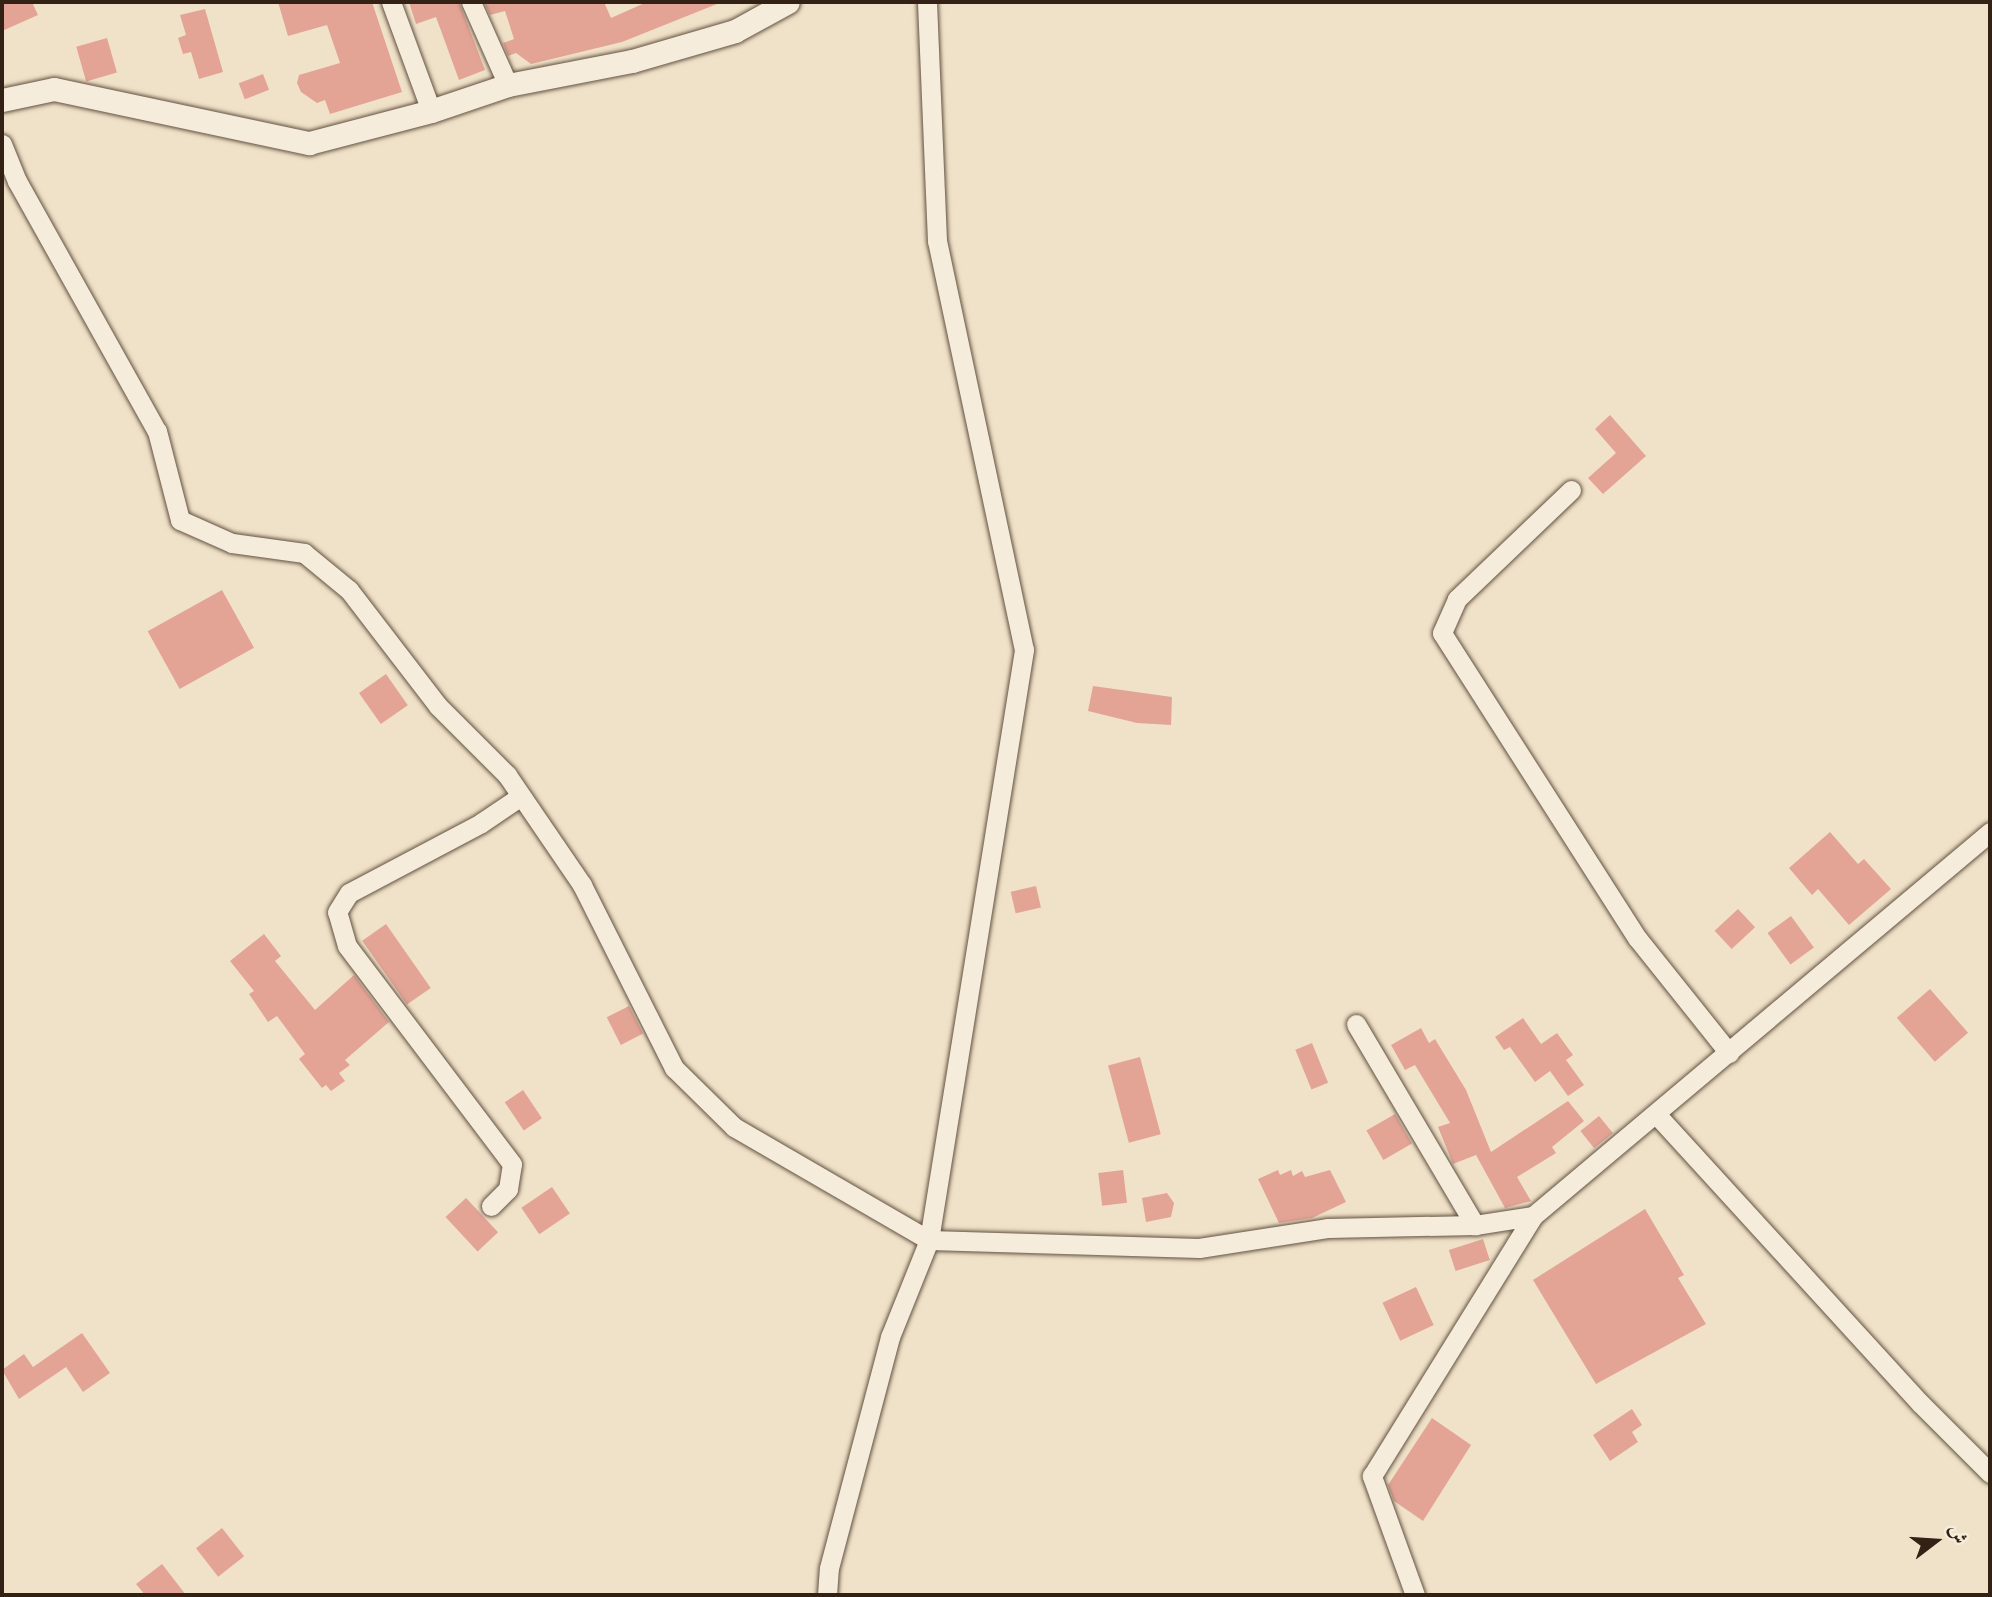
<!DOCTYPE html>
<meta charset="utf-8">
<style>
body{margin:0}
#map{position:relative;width:1992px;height:1597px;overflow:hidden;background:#f0e2c8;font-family:"Sorts Mill Goudy",Amiri,serif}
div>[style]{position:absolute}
.building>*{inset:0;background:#e3a496;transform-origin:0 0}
.roads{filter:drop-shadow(0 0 2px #625141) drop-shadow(0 0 2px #625141)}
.minor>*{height:19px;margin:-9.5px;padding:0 9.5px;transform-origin:9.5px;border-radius:9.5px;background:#f5ecdb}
.tertiary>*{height:23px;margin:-11.5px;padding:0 11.5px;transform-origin:11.5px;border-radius:11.5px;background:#f5ecdb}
span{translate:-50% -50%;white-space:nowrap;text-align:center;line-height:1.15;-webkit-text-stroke:5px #f5ecdb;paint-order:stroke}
.frame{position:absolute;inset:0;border:4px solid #322114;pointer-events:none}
.north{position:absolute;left:1901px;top:1506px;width:70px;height:70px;-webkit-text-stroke:5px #f5ecdb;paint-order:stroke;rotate:73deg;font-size:19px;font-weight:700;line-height:28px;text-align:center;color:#322114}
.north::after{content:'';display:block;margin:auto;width:24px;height:32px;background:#322114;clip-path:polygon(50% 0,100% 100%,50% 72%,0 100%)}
</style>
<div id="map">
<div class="building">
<i style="clip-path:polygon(2px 2px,32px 2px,38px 15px,2px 31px)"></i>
<i style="clip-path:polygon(278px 2px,372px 2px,402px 92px,330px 114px,325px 100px,317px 103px,301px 92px,297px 83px,299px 75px,340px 63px,327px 25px,288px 36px)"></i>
<i style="clip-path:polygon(409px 2px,459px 2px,485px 70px,459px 80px,436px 17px,416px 24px)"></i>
<i style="clip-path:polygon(484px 2px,604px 2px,611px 18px,647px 2px,722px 2px,622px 42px,531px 64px,516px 53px,508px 56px,503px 43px,514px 39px,505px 11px,490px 15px)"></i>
<i style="clip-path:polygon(205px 9px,223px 72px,199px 79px,191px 52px,183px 54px,178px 38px,186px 35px,180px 15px)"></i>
<i style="left:107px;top:38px;width:36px;height:32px;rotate:74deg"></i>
<i style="left:263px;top:74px;width:17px;height:26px;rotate:69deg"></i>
<i style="clip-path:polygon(1610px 415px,1646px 456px,1603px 494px,1588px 478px,1616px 453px,1595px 429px)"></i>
<i style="left:222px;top:590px;width:66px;height:85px;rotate:61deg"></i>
<i style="left:386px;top:674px;width:38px;height:33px;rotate:55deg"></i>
<i style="clip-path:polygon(1093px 686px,1172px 697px,1171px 725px,1137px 723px,1088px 711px)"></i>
<i style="clip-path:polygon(1830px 832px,1858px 864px,1864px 859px,1891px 889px,1849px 925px,1818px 889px,1812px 895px,1789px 868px)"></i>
<i style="left:1036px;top:886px;width:22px;height:26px;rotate:77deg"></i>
<i style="left:1738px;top:909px;width:25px;height:32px;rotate:47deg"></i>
<i style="left:1791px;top:916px;width:39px;height:29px;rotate:54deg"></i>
<i style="left:386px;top:924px;width:78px;height:29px;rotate:55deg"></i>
<i style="clip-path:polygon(264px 934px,281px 956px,275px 961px,315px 1010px,354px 975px,389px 1022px,345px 1060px,350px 1065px,339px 1073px,345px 1081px,331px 1091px,326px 1085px,322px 1088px,299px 1059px,305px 1054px,277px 1016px,268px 1022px,249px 994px,254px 991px,230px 961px)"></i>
<i style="left:1930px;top:989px;width:58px;height:44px;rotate:49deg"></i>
<i style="left:629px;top:1006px;width:31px;height:25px;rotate:63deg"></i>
<i style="clip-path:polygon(1523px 1018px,1541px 1044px,1557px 1033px,1573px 1055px,1566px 1060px,1584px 1085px,1568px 1096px,1550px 1071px,1535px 1082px,1510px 1047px,1504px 1050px,1495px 1037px)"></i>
<i style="clip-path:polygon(1421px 1028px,1429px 1043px,1435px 1039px,1466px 1090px,1491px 1152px,1568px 1101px,1584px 1121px,1552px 1147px,1556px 1153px,1517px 1177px,1531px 1201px,1505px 1208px,1476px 1155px,1453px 1164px,1438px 1127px,1450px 1123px,1415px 1065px,1405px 1070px,1391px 1045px)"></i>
<i style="left:1312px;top:1043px;width:43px;height:18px;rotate:68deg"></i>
<i style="left:1140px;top:1057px;width:80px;height:33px;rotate:75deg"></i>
<i style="left:523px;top:1090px;width:34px;height:22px;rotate:56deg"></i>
<i style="left:1395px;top:1114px;width:34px;height:33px;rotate:60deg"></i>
<i style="left:1599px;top:1116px;width:22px;height:24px;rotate:51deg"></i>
<i style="left:1123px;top:1170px;width:33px;height:25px;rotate:83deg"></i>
<i style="clip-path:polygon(1278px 1170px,1280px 1175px,1291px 1170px,1293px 1176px,1302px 1171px,1305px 1177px,1330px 1170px,1346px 1202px,1312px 1218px,1279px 1223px,1258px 1179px)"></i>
<i style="left:552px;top:1187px;width:32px;height:37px;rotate:56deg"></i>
<i style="clip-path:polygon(1167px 1193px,1174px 1203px,1171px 1217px,1146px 1222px,1142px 1198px)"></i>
<i style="left:466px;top:1198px;width:47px;height:28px;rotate:47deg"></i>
<i style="clip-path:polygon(1645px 1209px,1684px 1275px,1678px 1278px,1706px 1324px,1596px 1384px,1533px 1280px)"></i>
<i style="left:1483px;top:1239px;width:22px;height:36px;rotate:72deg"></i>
<i style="left:1416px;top:1287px;width:42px;height:37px;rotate:65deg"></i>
<i style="clip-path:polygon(82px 1333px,110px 1373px,83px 1392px,66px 1367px,19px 1399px,2px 1370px,24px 1354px,33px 1367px)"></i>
<i style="clip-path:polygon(1632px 1409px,1642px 1425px,1632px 1432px,1638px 1442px,1610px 1461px,1593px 1435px)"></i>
<i style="clip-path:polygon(1432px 1418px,1471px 1445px,1423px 1521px,1394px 1501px,1388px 1485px)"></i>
<i style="left:222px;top:1528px;width:36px;height:33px;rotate:52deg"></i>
<i style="clip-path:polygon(162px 1564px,186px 1595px,145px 1595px,136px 1584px)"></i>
</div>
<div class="roads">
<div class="minor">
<i style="left:391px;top:2px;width:116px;rotate:69.8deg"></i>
<i style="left:471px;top:2px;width:91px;rotate:66deg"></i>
<i style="left:2px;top:144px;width:40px;rotate:68deg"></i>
<i style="left:17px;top:181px;width:287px;rotate:60.8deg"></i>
<i style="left:157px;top:431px;width:92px;rotate:75.5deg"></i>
<i style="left:180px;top:520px;width:57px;rotate:23.9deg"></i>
<i style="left:232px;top:543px;width:73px;rotate:7.9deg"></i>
<i style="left:304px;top:553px;width:58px;rotate:39.4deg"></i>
<i style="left:349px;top:590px;width:146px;rotate:52.5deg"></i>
<i style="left:438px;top:706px;width:98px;rotate:45deg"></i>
<i style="left:507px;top:775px;width:133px;rotate:55.7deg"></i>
<i style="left:582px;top:885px;width:205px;rotate:63.3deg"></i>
<i style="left:674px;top:1068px;width:84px;rotate:44.5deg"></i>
<i style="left:734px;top:1127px;width:225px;rotate:30.1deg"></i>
<i style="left:929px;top:1240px;width:270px;rotate:1.7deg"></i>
<i style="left:1199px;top:1248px;width:131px;rotate:-8.8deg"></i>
<i style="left:1328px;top:1228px;width:147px;rotate:-1.2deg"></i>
<i style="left:1475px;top:1225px;width:59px;rotate:-8.8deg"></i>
<i style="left:1533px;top:1216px;width:597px;rotate:-40.04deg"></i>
<i style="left:1571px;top:490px;width:158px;rotate:136.3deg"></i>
<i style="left:1457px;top:599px;width:37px;rotate:114deg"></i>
<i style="left:1442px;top:633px;width:363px;rotate:57.4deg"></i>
<i style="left:1638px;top:939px;width:146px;rotate:51.4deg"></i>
<i style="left:1356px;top:1024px;width:234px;rotate:59.4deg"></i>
<i style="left:1656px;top:1114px;width:393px;rotate:47.6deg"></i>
<i style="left:1921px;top:1404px;width:98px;rotate:45deg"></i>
<i style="left:491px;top:1206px;width:24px;rotate:-45deg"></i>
<i style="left:508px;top:1189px;width:25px;rotate:-81deg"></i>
<i style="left:512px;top:1164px;width:273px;rotate:-127.1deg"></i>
<i style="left:347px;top:946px;width:35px;rotate:-106deg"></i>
<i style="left:337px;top:912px;width:22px;rotate:-58deg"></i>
<i style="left:349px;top:893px;width:149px;rotate:-27.9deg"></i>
<i style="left:481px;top:823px;width:48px;rotate:-34deg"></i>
<i style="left:827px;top:1595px;width:27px;rotate:-86deg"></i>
<i style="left:829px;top:1568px;width:239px;rotate:-75.2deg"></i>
<i style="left:890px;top:1337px;width:105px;rotate:-68.1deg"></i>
<i style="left:929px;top:1240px;width:598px;rotate:-80.85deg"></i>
<i style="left:1024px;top:650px;width:418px;rotate:-102deg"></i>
<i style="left:937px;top:241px;width:239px;rotate:-92.4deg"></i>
<i style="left:1415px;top:1595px;width:127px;rotate:-109.9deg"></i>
<i style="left:1372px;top:1476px;width:306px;rotate:-58.2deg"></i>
</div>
<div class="tertiary">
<i style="left:2px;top:100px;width:53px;rotate:-11.9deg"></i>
<i style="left:54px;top:89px;width:261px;rotate:12deg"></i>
<i style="left:309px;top:143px;width:126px;rotate:-14.7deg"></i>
<i style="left:431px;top:111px;width:81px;rotate:-18.7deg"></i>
<i style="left:508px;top:85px;width:126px;rotate:-11deg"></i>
<i style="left:632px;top:61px;width:107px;rotate:-16.2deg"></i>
<i style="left:735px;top:31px;width:60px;rotate:-28.7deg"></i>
</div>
</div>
<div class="frame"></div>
<div class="north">ش</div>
</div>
